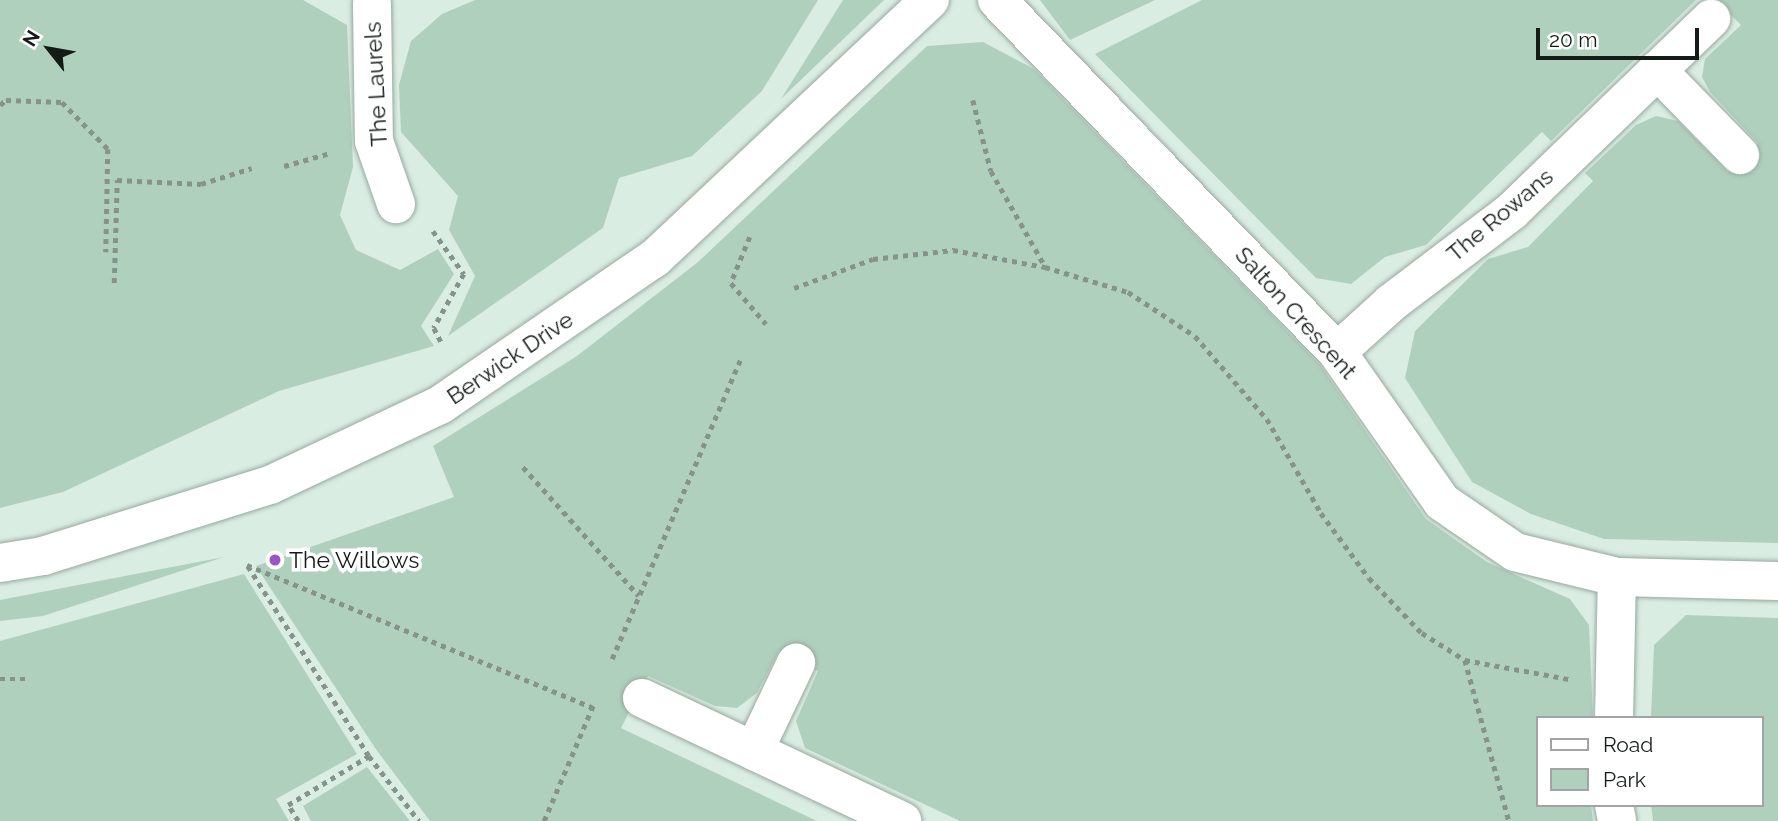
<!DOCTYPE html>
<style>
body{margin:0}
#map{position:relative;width:1778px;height:821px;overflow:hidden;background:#daede2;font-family:Raleway,sans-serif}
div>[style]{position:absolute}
.green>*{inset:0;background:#b0d0be}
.path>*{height:4.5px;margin-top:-2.25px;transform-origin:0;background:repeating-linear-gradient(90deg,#85938b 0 5px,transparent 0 10px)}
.roads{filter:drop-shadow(0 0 2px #97a99e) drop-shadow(0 0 2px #97a99e)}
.minor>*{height:38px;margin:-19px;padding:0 19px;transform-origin:19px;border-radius:19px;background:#fff}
.dots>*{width:19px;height:19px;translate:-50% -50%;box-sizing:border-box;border:4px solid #fff;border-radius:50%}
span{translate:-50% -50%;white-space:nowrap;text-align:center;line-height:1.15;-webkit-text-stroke:7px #fff;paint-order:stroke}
.street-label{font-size:23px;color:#151c18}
.poi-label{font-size:23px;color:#151c18}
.left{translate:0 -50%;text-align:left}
.legend{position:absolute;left:1536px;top:716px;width:228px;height:91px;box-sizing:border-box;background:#fff;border:2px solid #a1a4a3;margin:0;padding:9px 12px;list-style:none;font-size:21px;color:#151c18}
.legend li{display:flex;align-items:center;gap:14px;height:35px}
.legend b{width:35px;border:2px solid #a1a4a3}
.north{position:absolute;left:14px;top:14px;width:70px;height:70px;-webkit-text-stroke:5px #fff;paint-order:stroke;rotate:301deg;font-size:19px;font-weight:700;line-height:28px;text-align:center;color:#151c18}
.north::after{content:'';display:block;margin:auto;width:24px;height:32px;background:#151c18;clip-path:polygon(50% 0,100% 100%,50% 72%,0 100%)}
.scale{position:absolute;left:1536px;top:28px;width:163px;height:32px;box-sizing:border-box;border:4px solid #151c18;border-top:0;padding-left:9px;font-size:21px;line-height:24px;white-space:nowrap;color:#151c18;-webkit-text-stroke:5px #fff;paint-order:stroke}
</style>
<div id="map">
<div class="green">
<i style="clip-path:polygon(0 0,303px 0,347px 25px,353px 167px,340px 215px,356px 250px,400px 270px,438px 249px,454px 274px,421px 326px,434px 346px,279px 391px,63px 492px,0 508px)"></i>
<i style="clip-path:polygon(475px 0,818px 0,762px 91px,692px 156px,619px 178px,603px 228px,448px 336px,475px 276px,449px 230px,458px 196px,401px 132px,399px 85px,411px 41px,442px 14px)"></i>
<i style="clip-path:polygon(843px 0,884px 0,781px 99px)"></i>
<i style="clip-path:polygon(1040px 0,1155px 0,1070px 40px)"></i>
<i style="clip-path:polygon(1202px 0,1696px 0,1551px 141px,1542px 132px,1426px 245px,1385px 257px,1351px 284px,1316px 278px,1095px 54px)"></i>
<i style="clip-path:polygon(1716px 0,1778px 0,1778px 543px,1604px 539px,1531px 514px,1472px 482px,1405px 378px,1415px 331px,1488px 259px,1528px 247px,1593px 181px,1585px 173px,1636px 125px,1656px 116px,1678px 121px,1728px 172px,1758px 143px,1710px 92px,1702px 77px,1705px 59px,1741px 25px)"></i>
<i style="clip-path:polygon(983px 42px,1034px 69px,1320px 365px,1426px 519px,1487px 562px,1570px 599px,1589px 625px,1593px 718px,1538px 718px,1538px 805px,1591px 805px,1593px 821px,960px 821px,805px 748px,796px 721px,818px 671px,779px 651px,757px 693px,737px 708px,715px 706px,648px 676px,621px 728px,817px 821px,430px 821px,375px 748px,256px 566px,454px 497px,433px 446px,577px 356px,698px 262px,927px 46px)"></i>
<i style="clip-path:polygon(224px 557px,43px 616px,0 621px,0 600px)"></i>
<i style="clip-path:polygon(244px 574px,357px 754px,276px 799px,289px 821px,0 821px,0 641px)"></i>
<i style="clip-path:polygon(1686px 615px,1778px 618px,1778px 821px,1653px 821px,1651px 805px,1762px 805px,1762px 718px,1651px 718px,1654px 645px)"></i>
<i style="clip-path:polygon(367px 767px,410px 821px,311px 821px,303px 806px)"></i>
</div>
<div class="path">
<i style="left:973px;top:100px;width:73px;rotate:75.8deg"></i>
<i style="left:991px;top:171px;width:109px;rotate:60.4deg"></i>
<i style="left:0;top:105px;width:8px;rotate:-40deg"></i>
<i style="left:6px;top:100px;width:56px;rotate:2deg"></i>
<i style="left:62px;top:102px;width:66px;rotate:45.6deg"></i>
<i style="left:108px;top:149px;width:103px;rotate:91.1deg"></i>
<i style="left:284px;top:166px;width:45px;rotate:-15.6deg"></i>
<i style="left:433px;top:231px;width:53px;rotate:54.2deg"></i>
<i style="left:464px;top:274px;width:62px;rotate:119.1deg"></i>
<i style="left:434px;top:328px;width:18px;rotate:63deg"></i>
<i style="left:750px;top:237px;width:50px;rotate:112.4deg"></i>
<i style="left:731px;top:283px;width:54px;rotate:49.5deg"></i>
<i style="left:114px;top:283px;width:103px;rotate:-88.3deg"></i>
<i style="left:117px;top:180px;width:84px;rotate:2.7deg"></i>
<i style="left:201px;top:184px;width:53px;rotate:-17.4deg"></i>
<i style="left:794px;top:288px;width:84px;rotate:-20.2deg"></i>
<i style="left:873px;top:259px;width:81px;rotate:-6.4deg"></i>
<i style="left:953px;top:250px;width:94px;rotate:10.5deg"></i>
<i style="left:1045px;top:267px;width:87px;rotate:16.8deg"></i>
<i style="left:1128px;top:292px;width:80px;rotate:33.3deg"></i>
<i style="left:1195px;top:336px;width:110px;rotate:49.1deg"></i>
<i style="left:1267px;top:419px;width:108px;rotate:60.1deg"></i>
<i style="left:1321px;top:513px;width:81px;rotate:53.6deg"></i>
<i style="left:1369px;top:578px;width:76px;rotate:46.1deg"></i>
<i style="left:1422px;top:633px;width:51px;rotate:32.1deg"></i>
<i style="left:1465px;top:660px;width:106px;rotate:10.4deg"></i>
<i style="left:523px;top:467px;width:173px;rotate:48deg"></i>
<i style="left:247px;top:565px;width:373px;rotate:22.4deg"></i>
<i style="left:248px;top:566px;width:225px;rotate:57.5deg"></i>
<i style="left:369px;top:756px;width:82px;rotate:52.4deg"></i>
<i style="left:612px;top:659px;width:325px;rotate:-66.8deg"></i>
<i style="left:1465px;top:660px;width:167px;rotate:74.7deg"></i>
<i style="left:0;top:679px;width:27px"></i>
<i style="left:298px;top:821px;width:19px;rotate:-122deg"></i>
<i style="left:288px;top:805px;width:95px;rotate:-31.2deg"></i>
<i style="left:544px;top:821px;width:128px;rotate:-67deg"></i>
</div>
<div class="roads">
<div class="minor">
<i style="left:997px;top:0;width:489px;rotate:46deg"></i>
<i style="left:1337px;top:352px;width:183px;rotate:55deg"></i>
<i style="left:1442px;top:502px;width:88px;rotate:34.4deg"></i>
<i style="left:1515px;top:552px;width:105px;rotate:13.8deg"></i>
<i style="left:1617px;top:577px;width:161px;rotate:1.4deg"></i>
<i style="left:372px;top:4px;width:137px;rotate:89.2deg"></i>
<i style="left:374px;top:141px;width:67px;rotate:70.8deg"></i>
<i style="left:1657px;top:70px;width:119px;rotate:45.7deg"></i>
<i style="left:1337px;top:352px;width:73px;rotate:-42.2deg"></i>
<i style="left:1391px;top:303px;width:152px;rotate:-37.2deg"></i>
<i style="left:1512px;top:211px;width:277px;rotate:-44deg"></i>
<i style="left:0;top:563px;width:44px;rotate:-9.2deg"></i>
<i style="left:43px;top:556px;width:238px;rotate:-17.4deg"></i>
<i style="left:270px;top:485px;width:188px;rotate:-25.2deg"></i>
<i style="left:440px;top:405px;width:260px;rotate:-34.4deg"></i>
<i style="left:655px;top:258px;width:377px;rotate:-43.2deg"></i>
<i style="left:642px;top:698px;width:288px;rotate:25.3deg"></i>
<i style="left:1614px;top:718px;width:141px;rotate:-88.8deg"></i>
<i style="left:754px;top:751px;width:98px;rotate:-64.5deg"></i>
<i style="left:1614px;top:805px;width:16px;rotate:79deg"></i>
</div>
</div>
<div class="dots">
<i style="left:275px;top:560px;background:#9b54c8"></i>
</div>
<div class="street-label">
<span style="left:376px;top:84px;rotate:-93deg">The Laurels</span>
<span style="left:1500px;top:215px;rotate:-40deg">The Rowans</span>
<span style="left:1296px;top:313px;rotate:48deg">Salton Crescent</span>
<span style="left:510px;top:358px;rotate:-34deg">Berwick Drive</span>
</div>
<div class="poi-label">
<span class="left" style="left:289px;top:560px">The Willows</span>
</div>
<ul class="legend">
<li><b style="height:9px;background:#fff"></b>Road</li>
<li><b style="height:19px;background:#b0d0be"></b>Park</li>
</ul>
<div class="north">N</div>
<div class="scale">20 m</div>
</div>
